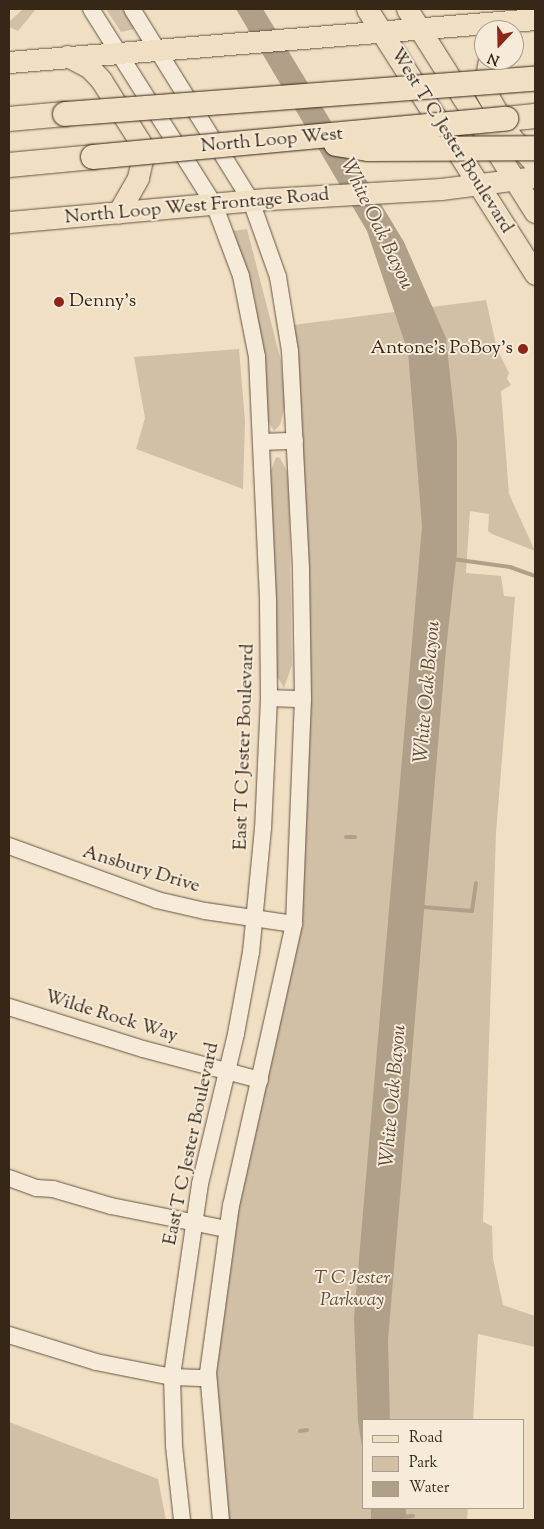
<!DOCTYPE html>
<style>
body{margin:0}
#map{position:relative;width:544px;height:1529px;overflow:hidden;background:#f1dfc3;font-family:"Sorts Mill Goudy",serif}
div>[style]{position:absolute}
.green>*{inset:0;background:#d1c0a6}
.water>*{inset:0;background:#b1a089;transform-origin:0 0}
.stream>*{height:4px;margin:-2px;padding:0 2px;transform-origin:2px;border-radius:2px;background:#b1a089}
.roads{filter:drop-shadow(0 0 1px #655542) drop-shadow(0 0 1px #655542)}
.minor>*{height:16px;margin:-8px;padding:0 8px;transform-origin:8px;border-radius:8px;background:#f6ead8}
.major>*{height:21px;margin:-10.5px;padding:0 10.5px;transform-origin:10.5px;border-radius:10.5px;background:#f1dfc3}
.highway>*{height:24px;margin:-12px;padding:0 12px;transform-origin:12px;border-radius:12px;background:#f1dfc3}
.bridges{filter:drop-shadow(0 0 1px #362717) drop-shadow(0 0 1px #362717)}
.highway-bridge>*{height:24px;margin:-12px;padding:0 12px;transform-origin:12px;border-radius:12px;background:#f1dfc3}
.dots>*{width:14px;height:14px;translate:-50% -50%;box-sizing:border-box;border:2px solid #f6ead8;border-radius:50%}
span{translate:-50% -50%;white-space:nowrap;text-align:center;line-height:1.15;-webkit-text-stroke:4px #f6ead8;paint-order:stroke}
.street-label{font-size:19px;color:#362717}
.poi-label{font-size:19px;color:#362717}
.left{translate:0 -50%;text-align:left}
.right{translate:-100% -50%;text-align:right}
.park-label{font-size:19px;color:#5d4d3b;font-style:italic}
.water-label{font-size:20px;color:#5b4b39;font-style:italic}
.frame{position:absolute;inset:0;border:10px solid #362717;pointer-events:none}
.legend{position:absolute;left:362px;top:1419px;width:162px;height:90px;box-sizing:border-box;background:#f6ead8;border:1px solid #a99c8b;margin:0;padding:6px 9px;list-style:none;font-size:15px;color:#362717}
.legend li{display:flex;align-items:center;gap:10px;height:25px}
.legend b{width:25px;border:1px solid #a99c8b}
.north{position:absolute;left:474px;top:20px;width:50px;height:50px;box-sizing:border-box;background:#f6ead8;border:1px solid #a99c8b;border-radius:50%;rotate:201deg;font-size:14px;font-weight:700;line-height:20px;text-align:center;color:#362717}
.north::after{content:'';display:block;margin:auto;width:18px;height:22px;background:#8f2418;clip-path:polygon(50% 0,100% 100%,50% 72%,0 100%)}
</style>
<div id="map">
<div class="green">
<i style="clip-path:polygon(23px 9px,36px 9px,18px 31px,9px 27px,9px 22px)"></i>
<i style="clip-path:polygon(106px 9px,122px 9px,135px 29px,121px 32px)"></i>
<i style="clip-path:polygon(247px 229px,281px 361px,285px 406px,280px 425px,274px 431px,263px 413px,262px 353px,255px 300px,233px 231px)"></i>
<i style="clip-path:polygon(486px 300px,497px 349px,509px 373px,507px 379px,511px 385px,501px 391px,509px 494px,535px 551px,492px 534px,488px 531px,489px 514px,470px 511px,466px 573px,501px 576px,504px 596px,515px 597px,496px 833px,483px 1222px,492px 1226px,493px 1259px,503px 1305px,535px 1316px,535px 1347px,478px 1334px,473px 1420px,363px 1420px,363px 1508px,468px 1508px,467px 1520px,223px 1520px,214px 1395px,220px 1305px,298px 899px,293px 325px)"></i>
<i style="clip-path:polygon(239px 349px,245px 421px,243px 489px,136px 449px,145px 418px,134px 357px)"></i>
<i style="clip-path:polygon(276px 457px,280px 458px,287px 471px,289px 495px,292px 665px,284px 688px,277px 676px,270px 473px)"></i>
<i style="clip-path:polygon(9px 1422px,158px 1479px,166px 1520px,9px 1520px)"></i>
</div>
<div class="water">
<i style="clip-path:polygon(236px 9px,263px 9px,404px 242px,446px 338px,457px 440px,457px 552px,446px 649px,388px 1340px,390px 1420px,363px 1420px,363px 1453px,358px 1422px,354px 1317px,422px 526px,408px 352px,367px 231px)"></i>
<i style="left:371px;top:1508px;width:35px;height:12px"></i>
</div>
<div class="stream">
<i style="left:452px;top:559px;width:59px;rotate:7.9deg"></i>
<i style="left:510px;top:567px;width:27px;rotate:20deg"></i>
<i style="left:346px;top:837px;width:9px"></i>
<i style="left:423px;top:907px;width:49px;rotate:4.7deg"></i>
<i style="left:472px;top:911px;width:28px;rotate:-82deg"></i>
<i style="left:300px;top:1431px;width:7px;rotate:-8deg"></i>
<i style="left:402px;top:1517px;width:11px;rotate:-5deg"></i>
</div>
<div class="roads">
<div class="minor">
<i style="left:91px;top:9px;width:231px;rotate:57.8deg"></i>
<i style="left:214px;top:204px;width:77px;rotate:69.4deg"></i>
<i style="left:241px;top:276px;width:83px;rotate:78.8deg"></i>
<i style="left:257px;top:357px;width:246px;rotate:87.4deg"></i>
<i style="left:268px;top:603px;width:95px;rotate:89.4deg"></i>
<i style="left:269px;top:698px;width:130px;rotate:92.6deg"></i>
<i style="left:263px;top:828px;width:125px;rotate:95.5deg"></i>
<i style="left:251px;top:952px;width:83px;rotate:100.4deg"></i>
<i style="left:236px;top:1034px;width:154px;rotate:103.5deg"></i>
<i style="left:200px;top:1184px;width:195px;rotate:98.3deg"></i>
<i style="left:172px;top:1377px;width:69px;rotate:88.3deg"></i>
<i style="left:174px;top:1446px;width:74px;rotate:83.8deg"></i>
<i style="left:132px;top:9px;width:226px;rotate:58.2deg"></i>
<i style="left:251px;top:201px;width:81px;rotate:70.4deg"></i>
<i style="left:278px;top:277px;width:75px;rotate:80.8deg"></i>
<i style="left:290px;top:351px;width:220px;rotate:87.1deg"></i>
<i style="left:301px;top:571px;width:128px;rotate:89.1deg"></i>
<i style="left:303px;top:699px;width:225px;rotate:92.3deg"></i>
<i style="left:294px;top:924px;width:288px;rotate:102.6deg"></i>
<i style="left:231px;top:1205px;width:169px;rotate:97.8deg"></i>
<i style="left:208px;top:1372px;width:149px;rotate:85deg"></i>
<i style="left:261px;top:442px;width:34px;rotate:-2deg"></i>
<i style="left:269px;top:698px;width:34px;rotate:2deg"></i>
<i style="left:9px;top:846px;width:158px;rotate:20deg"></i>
<i style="left:157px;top:900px;width:49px;rotate:12.9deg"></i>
<i style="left:205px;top:911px;width:90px;rotate:8.3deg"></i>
<i style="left:9px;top:1007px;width:140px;rotate:17.4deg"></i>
<i style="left:143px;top:1049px;width:121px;rotate:14.8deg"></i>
<i style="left:9px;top:1178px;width:29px;rotate:20deg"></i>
<i style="left:36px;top:1188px;width:17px;rotate:3deg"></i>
<i style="left:53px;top:1189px;width:60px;rotate:16.3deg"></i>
<i style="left:111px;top:1206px;width:117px;rotate:11.3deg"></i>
<i style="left:9px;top:1335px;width:91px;rotate:17.2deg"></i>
<i style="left:96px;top:1362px;width:77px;rotate:11.2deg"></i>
<i style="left:172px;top:1377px;width:36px;rotate:2deg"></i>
</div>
<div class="major">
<i style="left:367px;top:9px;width:314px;rotate:57.6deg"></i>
<i style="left:407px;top:9px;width:240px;rotate:57.8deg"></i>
<i style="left:67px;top:56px;width:25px;rotate:27deg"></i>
<i style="left:89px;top:67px;width:18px;rotate:47deg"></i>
<i style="left:101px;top:80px;width:73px;rotate:57.8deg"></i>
<i style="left:140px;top:142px;width:18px;rotate:84deg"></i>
<i style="left:142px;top:160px;width:18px;rotate:103deg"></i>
<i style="left:138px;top:178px;width:40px;rotate:119.7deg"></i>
<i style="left:489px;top:60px;width:29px;rotate:100deg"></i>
<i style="left:484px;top:89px;width:55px;rotate:60.6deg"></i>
<i style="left:511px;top:137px;width:36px;rotate:48deg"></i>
<i style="left:9px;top:62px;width:528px;rotate:-4.67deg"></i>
<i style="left:9px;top:222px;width:261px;rotate:-5.1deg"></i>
<i style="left:269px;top:199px;width:172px;rotate:-3.3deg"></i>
<i style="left:441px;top:189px;width:95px;rotate:-7.3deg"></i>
</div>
<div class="highway">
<i style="left:9px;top:119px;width:56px;rotate:-5.1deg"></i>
<i style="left:506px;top:119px;width:29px;rotate:-6deg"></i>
<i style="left:9px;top:165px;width:84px;rotate:-5.4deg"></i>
</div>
</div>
<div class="bridges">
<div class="highway-bridge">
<i style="left:65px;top:114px;width:471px;rotate:-4.3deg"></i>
<i style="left:336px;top:144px;width:32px;rotate:9deg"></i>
<i style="left:368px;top:149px;width:167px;rotate:-0.3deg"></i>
<i style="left:93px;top:157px;width:415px;rotate:-5.3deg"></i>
</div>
</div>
<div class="dots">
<i style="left:59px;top:302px;background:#8f2418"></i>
<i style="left:523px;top:349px;background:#8f2418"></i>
</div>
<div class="street-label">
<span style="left:272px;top:141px;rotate:-5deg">North Loop West</span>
<span style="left:451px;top:141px;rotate:58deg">West T C Jester Boulevard</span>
<span style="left:197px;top:207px;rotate:-5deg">North Loop West Frontage Road</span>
<span style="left:245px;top:747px;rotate:-88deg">East T C Jester Boulevard</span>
<span style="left:141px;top:870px;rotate:17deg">Ansbury Drive</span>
<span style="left:111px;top:1017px;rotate:17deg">Wilde Rock Way</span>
<span style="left:192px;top:1144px;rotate:-78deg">East T C Jester Boulevard</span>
</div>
<div class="poi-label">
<span class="left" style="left:69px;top:302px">Denny's</span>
<span class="right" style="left:513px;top:349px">Antone's PoBoy's</span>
</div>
<div class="park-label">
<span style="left:352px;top:1290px">T C Jester<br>Parkway</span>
</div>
<div class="water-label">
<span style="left:376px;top:224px;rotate:64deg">White Oak Bayou</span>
<span style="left:428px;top:692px;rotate:-85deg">White Oak Bayou</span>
<span style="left:394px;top:1096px;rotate:-85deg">White Oak Bayou</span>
</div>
<div class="frame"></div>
<ul class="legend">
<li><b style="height:6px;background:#f1dfc3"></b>Road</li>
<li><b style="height:14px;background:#d1c0a6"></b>Park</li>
<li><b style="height:14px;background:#b1a089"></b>Water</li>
</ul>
<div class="north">N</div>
</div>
